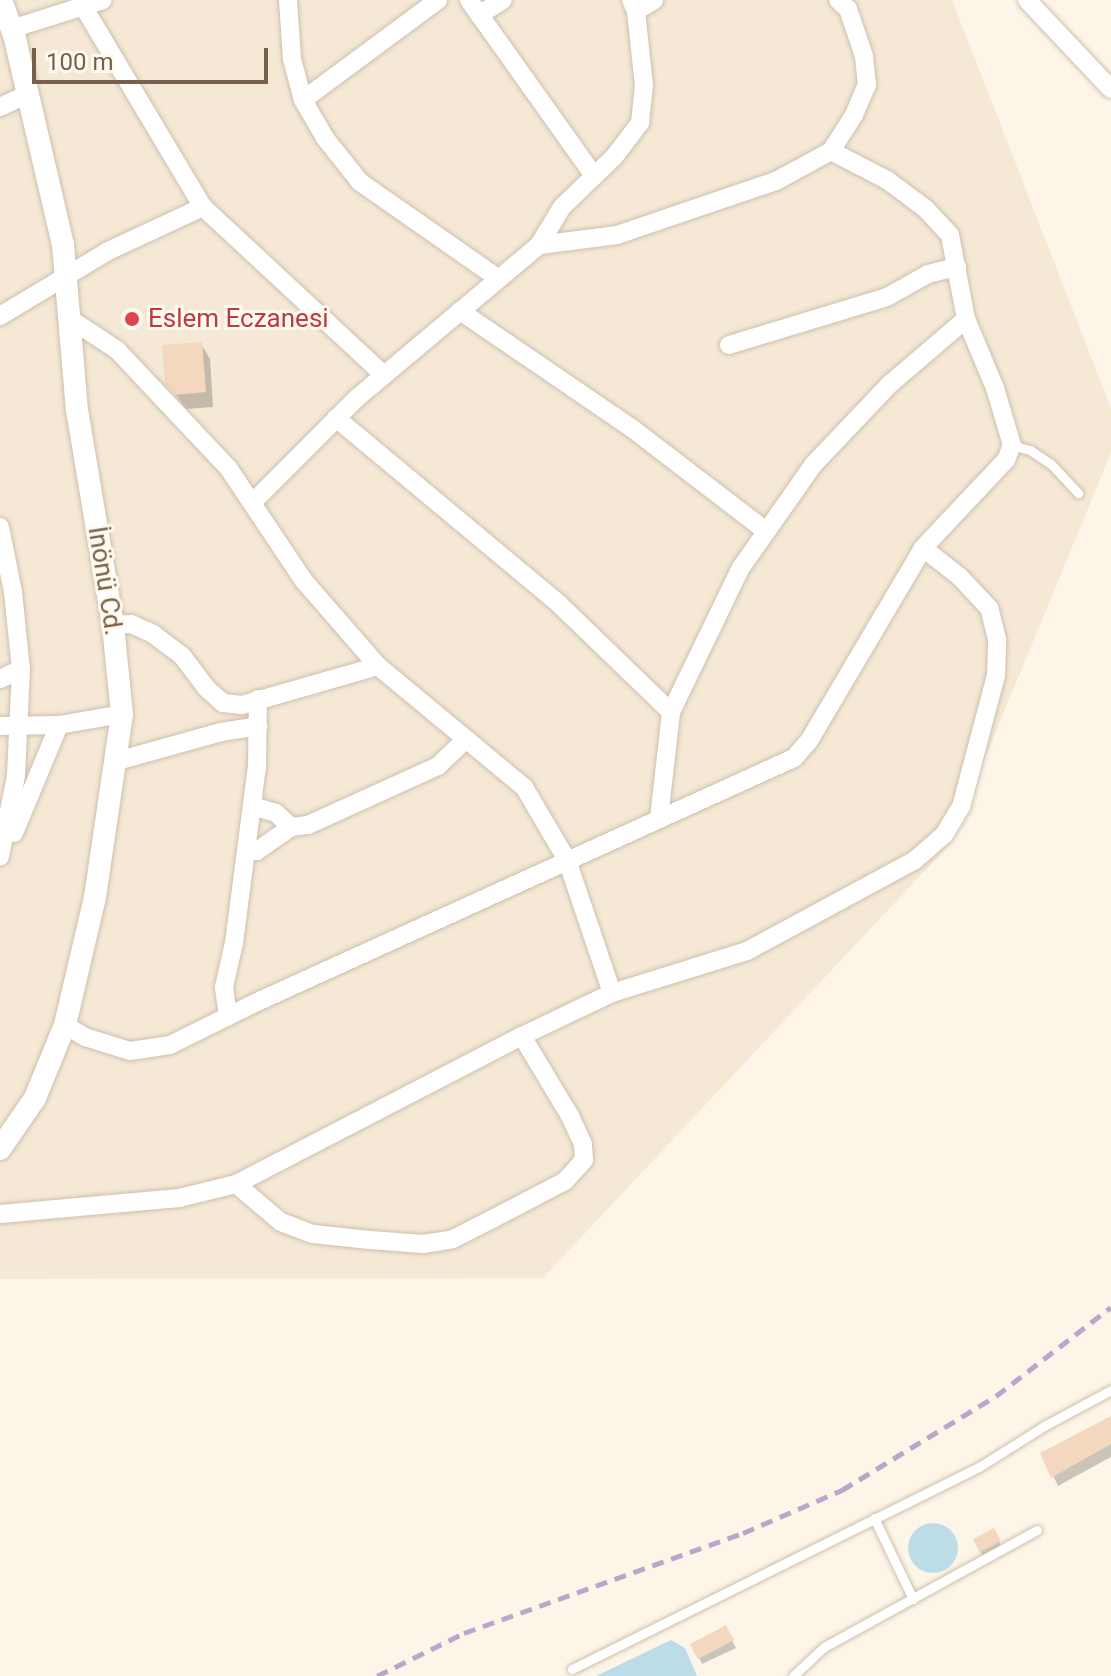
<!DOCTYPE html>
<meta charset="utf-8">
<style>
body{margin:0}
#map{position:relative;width:1111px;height:1676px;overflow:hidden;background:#fdf6e8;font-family:Roboto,sans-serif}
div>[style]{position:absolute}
.residential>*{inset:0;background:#f5e9d6}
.water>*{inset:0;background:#bcdde7}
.round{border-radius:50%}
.shadow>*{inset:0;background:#0003;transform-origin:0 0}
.building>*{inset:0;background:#f3d8bf;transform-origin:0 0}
.roads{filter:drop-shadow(0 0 2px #cfbfad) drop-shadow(0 0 2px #cfbfad)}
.service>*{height:9px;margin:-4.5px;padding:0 4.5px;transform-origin:4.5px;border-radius:4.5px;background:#fff}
.minor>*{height:18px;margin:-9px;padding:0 9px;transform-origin:9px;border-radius:9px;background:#fff}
.tertiary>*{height:22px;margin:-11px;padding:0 11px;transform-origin:11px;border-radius:11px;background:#fff}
.rail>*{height:5px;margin-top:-2.5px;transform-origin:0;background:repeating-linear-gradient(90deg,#bba5c8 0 12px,transparent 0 20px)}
.dots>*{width:22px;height:22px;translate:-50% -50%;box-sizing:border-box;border:4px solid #fffaef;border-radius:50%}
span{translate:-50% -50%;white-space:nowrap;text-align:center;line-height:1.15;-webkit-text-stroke:6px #fffaef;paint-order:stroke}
.health-label{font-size:26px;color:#be3a42}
.left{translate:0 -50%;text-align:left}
.street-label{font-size:26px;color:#785f4b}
.scale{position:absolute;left:32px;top:48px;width:236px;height:36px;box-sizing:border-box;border:4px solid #785f4b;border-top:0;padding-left:10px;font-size:24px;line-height:28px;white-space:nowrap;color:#785f4b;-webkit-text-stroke:6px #fffaef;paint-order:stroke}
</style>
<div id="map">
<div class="residential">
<i style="clip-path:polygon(0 0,952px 0,1111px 408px,1111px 453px,949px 845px,543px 1278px,0 1279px)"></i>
</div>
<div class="water">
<i class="round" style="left:908px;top:1523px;width:50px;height:50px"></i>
<i style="clip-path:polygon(671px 1640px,685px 1648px,697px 1676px,596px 1676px)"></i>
</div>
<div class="shadow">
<i style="clip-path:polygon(201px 344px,210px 359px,213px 407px,186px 409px,167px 383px)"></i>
<i style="clip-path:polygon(1111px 1418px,1111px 1457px,1058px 1486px,1043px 1454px)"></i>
<i style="left:993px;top:1531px;width:21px;height:21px;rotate:61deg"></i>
<i style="clip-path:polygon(729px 1634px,736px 1648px,702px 1664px,692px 1643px)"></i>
</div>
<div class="building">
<i style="clip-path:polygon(202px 342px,206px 392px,175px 395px,165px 384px,162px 345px)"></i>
<i style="clip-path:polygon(1111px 1416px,1111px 1444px,1051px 1478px,1040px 1453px)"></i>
<i style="left:994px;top:1528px;width:15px;height:24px;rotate:62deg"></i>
<i style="left:726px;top:1625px;width:17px;height:41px;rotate:62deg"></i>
</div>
<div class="roads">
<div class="service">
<i style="left:1012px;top:445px;width:19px;rotate:16deg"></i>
<i style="left:1030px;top:450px;width:25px;rotate:34deg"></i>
<i style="left:1051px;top:464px;width:40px;rotate:47deg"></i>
<i style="left:874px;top:1518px;width:90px;rotate:64.3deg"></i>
<i style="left:572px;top:1669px;width:454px;rotate:-26.4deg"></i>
<i style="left:979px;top:1467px;width:77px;rotate:-32.2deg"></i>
<i style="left:1044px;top:1426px;width:76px;rotate:-28.2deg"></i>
<i style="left:793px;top:1676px;width:42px;rotate:-43.1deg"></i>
<i style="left:824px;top:1647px;width:243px;rotate:-28.8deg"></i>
</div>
<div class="minor">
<i style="left:288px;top:0;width:59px;rotate:86.1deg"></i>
<i style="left:292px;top:59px;width:42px;rotate:75deg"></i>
<i style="left:303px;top:100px;width:44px;rotate:59.9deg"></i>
<i style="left:325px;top:138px;width:56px;rotate:51.5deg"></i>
<i style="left:360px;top:182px;width:169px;rotate:34.9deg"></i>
<i style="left:469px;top:0;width:216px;rotate:54.6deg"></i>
<i style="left:1027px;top:0;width:122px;rotate:46.7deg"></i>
<i style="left:83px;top:6px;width:234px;rotate:59.2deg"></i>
<i style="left:203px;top:207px;width:247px;rotate:42.9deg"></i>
<i style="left:636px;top:11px;width:21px;rotate:-31deg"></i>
<i style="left:479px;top:15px;width:28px;rotate:-32deg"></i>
<i style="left:11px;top:29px;width:96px;rotate:-17.5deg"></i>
<i style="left:303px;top:100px;width:168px;rotate:-36.5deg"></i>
<i style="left:0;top:107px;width:31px;rotate:-25deg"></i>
<i style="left:539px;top:245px;width:44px;rotate:-58.8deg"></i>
<i style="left:562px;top:207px;width:72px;rotate:-43.9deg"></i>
<i style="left:614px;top:157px;width:43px;rotate:-52.6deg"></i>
<i style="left:640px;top:123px;width:37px;rotate:-84deg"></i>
<i style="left:644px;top:86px;width:75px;rotate:-96.1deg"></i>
<i style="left:636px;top:11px;width:12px;rotate:-114deg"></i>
<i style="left:460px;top:311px;width:209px;rotate:34.3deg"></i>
<i style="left:633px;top:429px;width:168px;rotate:37.5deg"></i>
<i style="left:0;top:316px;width:126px;rotate:-31deg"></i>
<i style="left:108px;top:251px;width:105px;rotate:-24.9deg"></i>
<i style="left:70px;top:319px;width:56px;rotate:33.4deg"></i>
<i style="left:117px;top:350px;width:163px;rotate:46.7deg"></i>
<i style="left:229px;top:469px;width:135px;rotate:56.2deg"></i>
<i style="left:304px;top:581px;width:113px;rotate:49deg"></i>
<i style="left:378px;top:666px;width:190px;rotate:39.7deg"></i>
<i style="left:524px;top:787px;width:85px;rotate:59.5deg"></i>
<i style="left:567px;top:860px;width:140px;rotate:71.3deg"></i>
<i style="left:729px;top:345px;width:165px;rotate:-16.9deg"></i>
<i style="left:887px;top:297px;width:47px;rotate:-29.3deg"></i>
<i style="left:928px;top:274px;width:30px;rotate:-14deg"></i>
<i style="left:336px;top:418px;width:290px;rotate:39.8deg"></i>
<i style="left:559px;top:604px;width:156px;rotate:44deg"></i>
<i style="left:252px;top:503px;width:150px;rotate:-45deg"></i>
<i style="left:358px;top:397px;width:236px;rotate:-40deg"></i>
<i style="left:539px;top:245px;width:79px;rotate:-7.3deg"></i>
<i style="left:617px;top:235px;width:168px;rotate:-18.8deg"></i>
<i style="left:776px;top:181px;width:63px;rotate:-28.6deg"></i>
<i style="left:831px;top:151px;width:43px;rotate:-57.4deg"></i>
<i style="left:854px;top:115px;width:33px;rotate:-67deg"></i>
<i style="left:867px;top:85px;width:29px;rotate:-96deg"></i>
<i style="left:864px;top:56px;width:50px;rotate:-108.8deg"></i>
<i style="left:848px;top:9px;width:13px;rotate:-138deg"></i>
<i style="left:0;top:527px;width:66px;rotate:78.7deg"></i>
<i style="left:13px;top:592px;width:77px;rotate:84.1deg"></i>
<i style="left:21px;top:669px;width:107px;rotate:92.7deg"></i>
<i style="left:16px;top:776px;width:82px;rotate:101.3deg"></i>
<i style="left:113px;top:625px;width:18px;rotate:-3deg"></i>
<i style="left:131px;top:624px;width:24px;rotate:24deg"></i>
<i style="left:153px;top:634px;width:38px;rotate:37deg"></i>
<i style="left:183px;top:657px;width:39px;rotate:53deg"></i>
<i style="left:206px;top:688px;width:23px;rotate:41deg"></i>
<i style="left:223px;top:703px;width:19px;rotate:6deg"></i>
<i style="left:242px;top:705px;width:141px;rotate:-16deg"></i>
<i style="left:0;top:679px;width:23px;rotate:-25deg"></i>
<i style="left:0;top:726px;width:59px;rotate:-1deg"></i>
<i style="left:59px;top:725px;width:64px;rotate:-9.9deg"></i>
<i style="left:117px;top:761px;width:108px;rotate:-15.6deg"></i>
<i style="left:221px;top:732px;width:38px;rotate:-9deg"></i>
<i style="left:252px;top:806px;width:25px;rotate:16deg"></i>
<i style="left:276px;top:813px;width:21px;rotate:43deg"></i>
<i style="left:659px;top:818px;width:107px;rotate:-83.5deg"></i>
<i style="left:671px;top:712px;width:159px;rotate:-64.2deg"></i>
<i style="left:740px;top:569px;width:127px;rotate:-54.9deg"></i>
<i style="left:813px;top:465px;width:112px;rotate:-46.5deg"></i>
<i style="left:890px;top:384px;width:100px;rotate:-40.5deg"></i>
<i style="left:14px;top:833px;width:117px;rotate:-67.4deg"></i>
<i style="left:247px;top:850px;width:10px;rotate:6deg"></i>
<i style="left:257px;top:851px;width:42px;rotate:-35.2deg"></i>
<i style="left:291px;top:827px;width:17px;rotate:-7deg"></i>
<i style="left:308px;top:825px;width:143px;rotate:-24.4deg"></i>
<i style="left:438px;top:766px;width:39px;rotate:-44deg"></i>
<i style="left:228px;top:1016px;width:29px;rotate:-98deg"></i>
<i style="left:224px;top:987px;width:45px;rotate:-77.2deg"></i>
<i style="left:234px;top:943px;width:177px;rotate:-82.6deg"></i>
<i style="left:257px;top:767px;width:68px;rotate:-89.2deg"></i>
<i style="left:65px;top:1025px;width:23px;rotate:31deg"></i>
<i style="left:85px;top:1037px;width:47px;rotate:17.3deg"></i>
<i style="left:130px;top:1051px;width:40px;rotate:-8.5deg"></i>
<i style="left:170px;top:1045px;width:97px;rotate:-26.3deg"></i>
<i style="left:257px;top:1002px;width:590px;rotate:-24.44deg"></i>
<i style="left:794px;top:758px;width:23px;rotate:-49deg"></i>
<i style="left:809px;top:741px;width:224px;rotate:-59.4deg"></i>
<i style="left:923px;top:548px;width:121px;rotate:-46.7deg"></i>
<i style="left:1006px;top:460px;width:16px;rotate:-68deg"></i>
<i style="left:1012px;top:445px;width:59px;rotate:-106.6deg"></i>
<i style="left:995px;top:388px;width:75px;rotate:-112.8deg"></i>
<i style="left:966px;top:319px;width:86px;rotate:-100.8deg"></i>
<i style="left:950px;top:235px;width:35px;rotate:-133deg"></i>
<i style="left:926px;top:209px;width:49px;rotate:-143.4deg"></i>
<i style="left:887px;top:180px;width:63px;rotate:-152.6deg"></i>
<i style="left:236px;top:1184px;width:59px;rotate:40.2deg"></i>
<i style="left:281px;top:1222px;width:34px;rotate:21deg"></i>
<i style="left:313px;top:1234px;width:57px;rotate:6deg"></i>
<i style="left:370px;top:1240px;width:53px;rotate:4.3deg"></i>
<i style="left:423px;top:1244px;width:30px;rotate:-9deg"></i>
<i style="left:453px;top:1239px;width:55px;rotate:-27deg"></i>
<i style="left:502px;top:1214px;width:71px;rotate:-27.6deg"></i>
<i style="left:565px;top:1181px;width:28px;rotate:-48deg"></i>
<i style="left:584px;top:1160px;width:16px;rotate:-94deg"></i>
<i style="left:583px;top:1144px;width:31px;rotate:-115deg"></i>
<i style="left:570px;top:1116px;width:93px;rotate:-121deg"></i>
<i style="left:0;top:1214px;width:180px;rotate:-5.1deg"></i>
<i style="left:179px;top:1198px;width:59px;rotate:-13.8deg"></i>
<i style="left:236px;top:1184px;width:322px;rotate:-27.4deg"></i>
<i style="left:522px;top:1036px;width:100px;rotate:-25.5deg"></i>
<i style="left:612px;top:993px;width:141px;rotate:-17.3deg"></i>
<i style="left:747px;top:951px;width:191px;rotate:-28.4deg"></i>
<i style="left:915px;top:860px;width:38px;rotate:-41deg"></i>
<i style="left:944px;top:835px;width:33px;rotate:-59deg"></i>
<i style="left:961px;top:807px;width:137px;rotate:-75.1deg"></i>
<i style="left:996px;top:675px;width:36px;rotate:-88deg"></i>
<i style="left:997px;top:639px;width:32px;rotate:-104deg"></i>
<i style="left:989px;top:608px;width:42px;rotate:-133.1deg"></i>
<i style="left:960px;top:577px;width:47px;rotate:-141.9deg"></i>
</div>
<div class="tertiary">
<i style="left:0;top:1149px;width:62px;rotate:-55.5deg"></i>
<i style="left:35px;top:1098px;width:79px;rotate:-67.7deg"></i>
<i style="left:65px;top:1025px;width:131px;rotate:-76.8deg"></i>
<i style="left:95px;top:897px;width:185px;rotate:-81.6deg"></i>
<i style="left:122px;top:714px;width:89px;rotate:-95.8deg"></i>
<i style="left:113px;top:625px;width:217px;rotate:-99.5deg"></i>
<i style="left:77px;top:411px;width:167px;rotate:-94.8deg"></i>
<i style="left:63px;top:245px;width:212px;rotate:-103.1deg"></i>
<i style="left:15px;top:38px;width:40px;rotate:-110.2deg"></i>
</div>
</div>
<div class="rail">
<i style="left:377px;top:1676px;width:97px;rotate:-26.3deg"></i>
<i style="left:464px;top:1633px;width:296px;rotate:-19.7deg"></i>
<i style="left:743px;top:1533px;width:108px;rotate:-23.5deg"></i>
<i style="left:842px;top:1490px;width:180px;rotate:-31.4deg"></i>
<i style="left:996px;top:1396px;width:145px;rotate:-37.7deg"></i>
</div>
<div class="dots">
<i style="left:132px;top:319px;background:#e0444e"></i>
</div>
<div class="health-label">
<span class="left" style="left:148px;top:319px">Eslem Eczanesi</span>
</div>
<div class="street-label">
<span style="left:105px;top:581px;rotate:81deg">İnönü Cd.</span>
</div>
<div class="scale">100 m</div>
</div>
